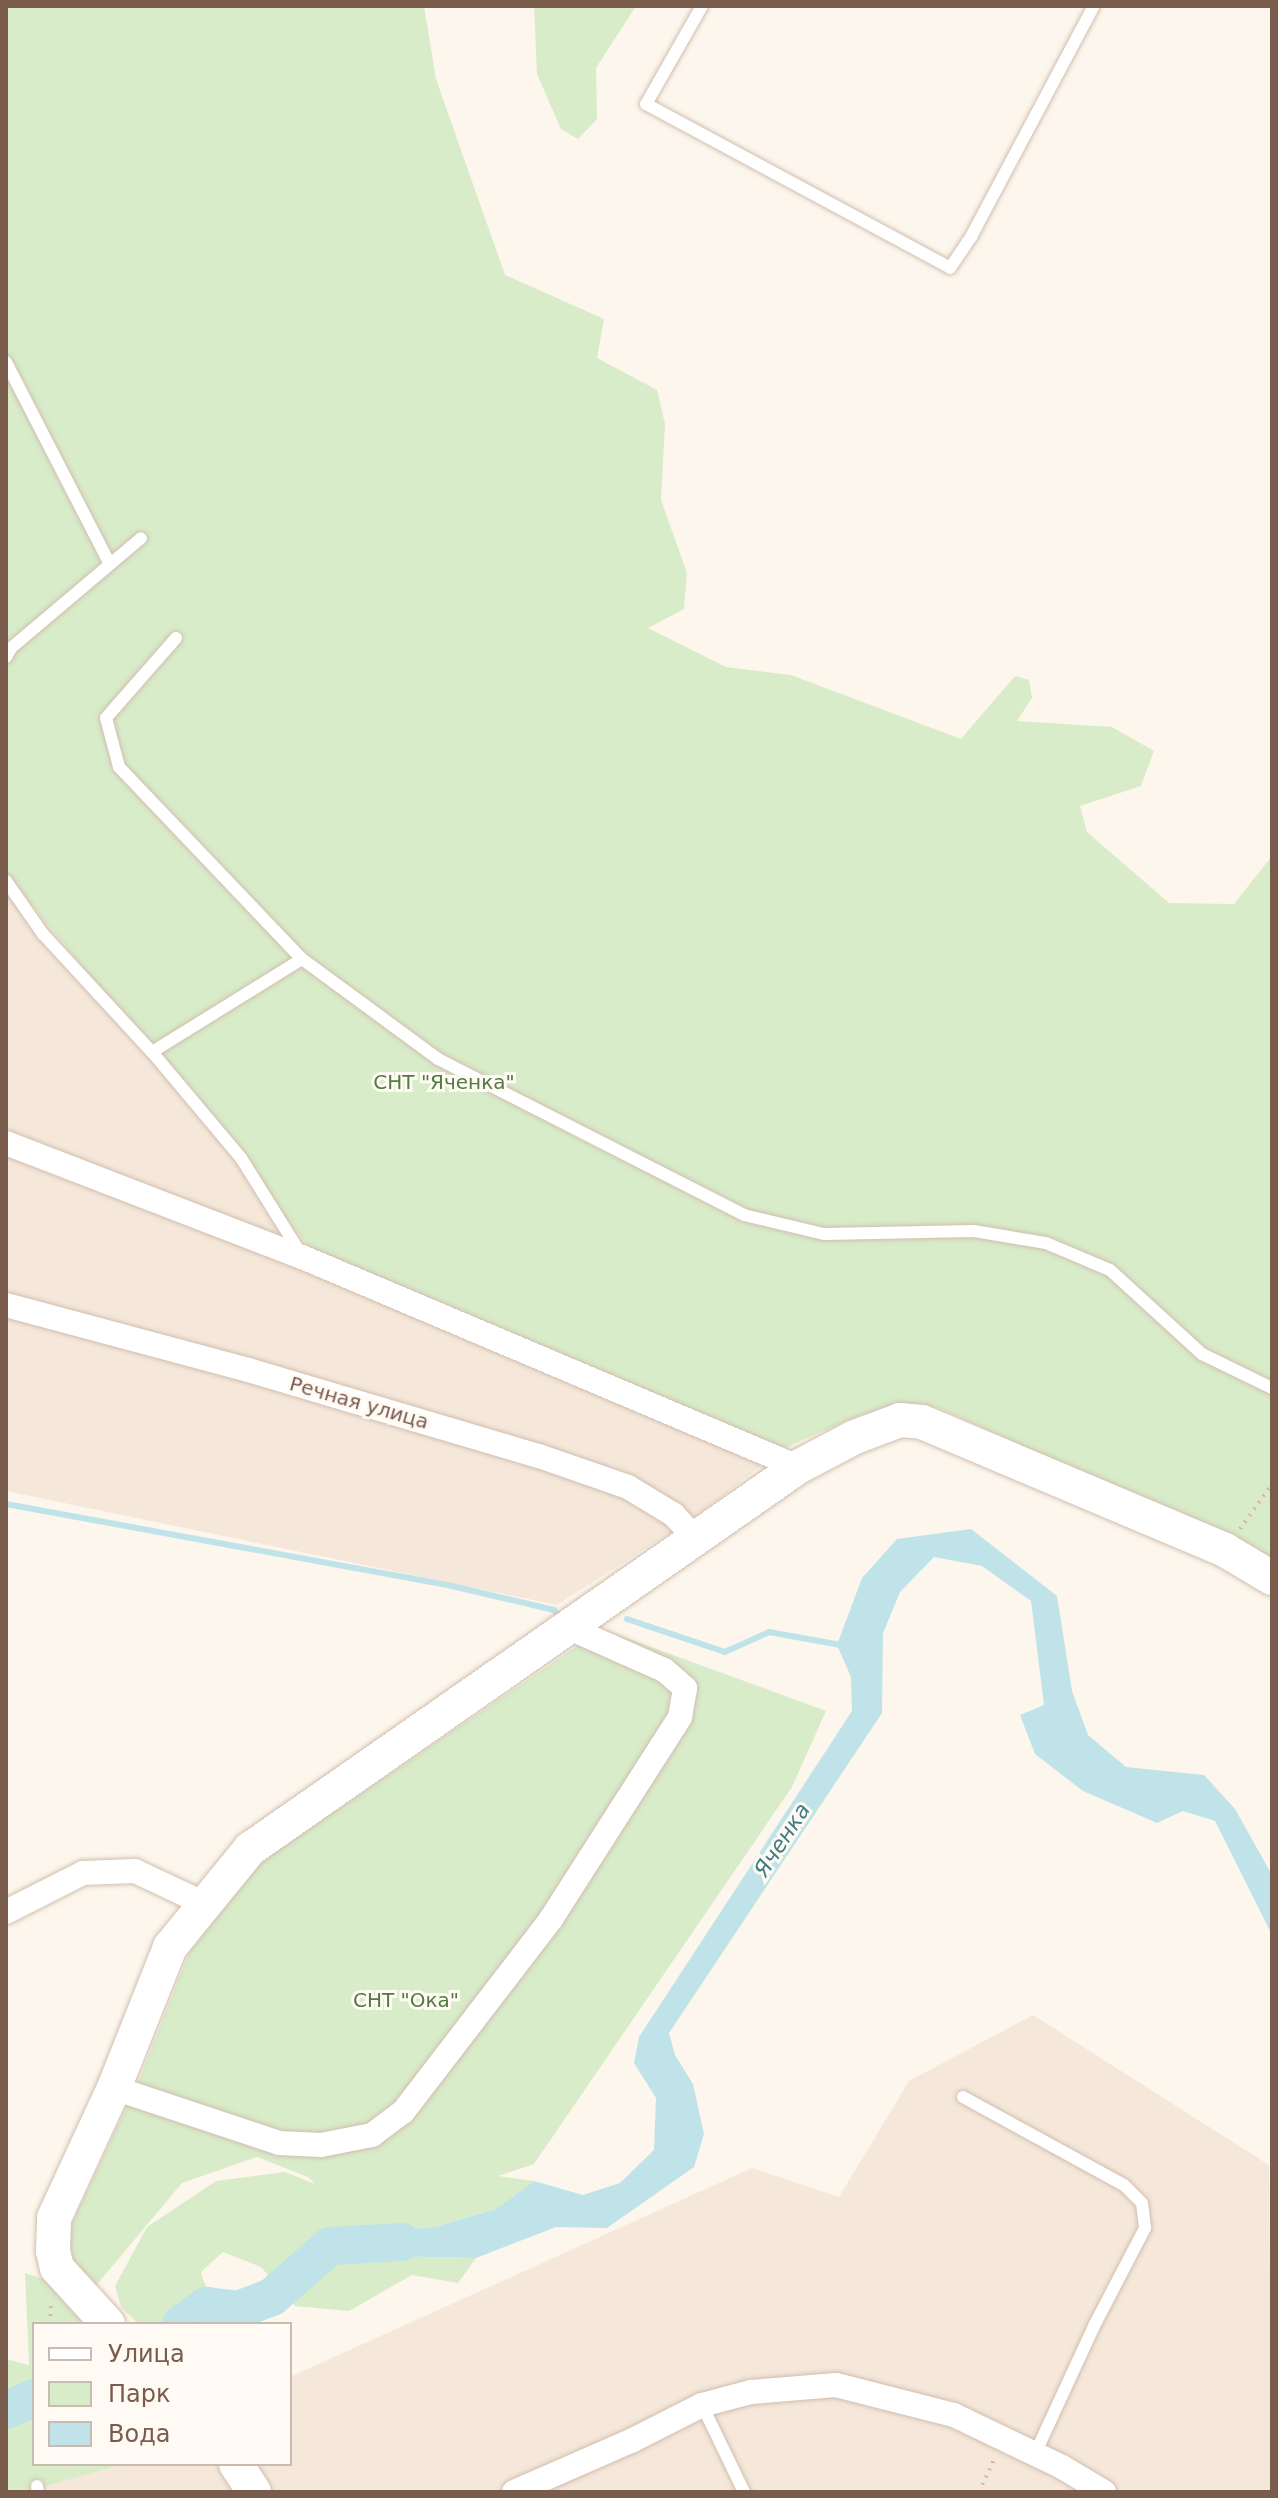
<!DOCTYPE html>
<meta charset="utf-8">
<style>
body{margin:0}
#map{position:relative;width:1278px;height:2498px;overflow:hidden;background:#fdf6ec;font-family:"DejaVu Sans",sans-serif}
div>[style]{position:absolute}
.residential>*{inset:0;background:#f5e8da}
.green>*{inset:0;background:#d8ecc9}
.water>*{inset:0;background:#bfe3e8}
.stream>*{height:6px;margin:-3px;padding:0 3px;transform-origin:3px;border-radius:3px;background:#bfe3e8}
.river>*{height:38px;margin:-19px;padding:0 19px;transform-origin:19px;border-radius:19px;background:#bfe3e8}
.path>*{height:4px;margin-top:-2px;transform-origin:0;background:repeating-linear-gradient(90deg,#d9b8a5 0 2px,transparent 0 8px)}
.roads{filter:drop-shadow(0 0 2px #d1beb0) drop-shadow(0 0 2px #d1beb0)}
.lane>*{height:12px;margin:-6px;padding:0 6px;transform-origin:6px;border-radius:6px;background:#fff}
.street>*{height:24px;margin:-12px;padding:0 12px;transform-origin:12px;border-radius:12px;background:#fff}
.secondary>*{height:34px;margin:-17px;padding:0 17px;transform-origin:17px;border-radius:17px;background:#fff}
span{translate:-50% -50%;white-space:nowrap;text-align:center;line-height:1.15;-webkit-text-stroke:6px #fffaf3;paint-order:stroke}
.park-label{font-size:20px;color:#537a41}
.street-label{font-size:20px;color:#7a5c4d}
.water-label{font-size:22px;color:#437c86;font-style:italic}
.frame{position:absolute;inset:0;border:8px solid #7a5c4d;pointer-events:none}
.legend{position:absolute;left:32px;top:2322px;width:260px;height:144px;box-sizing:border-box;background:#fffaf3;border:2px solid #cabbb1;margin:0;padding:10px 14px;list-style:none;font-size:24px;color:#7a5c4d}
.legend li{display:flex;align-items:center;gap:16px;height:40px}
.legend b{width:40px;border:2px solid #cabbb1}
</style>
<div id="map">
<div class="residential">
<i style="clip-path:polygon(6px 873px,313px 1252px,784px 1448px,699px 1514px,557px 1605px,6px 1491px)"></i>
<i style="clip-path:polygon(1033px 2015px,1269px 2165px,1272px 2492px,7px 2492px,69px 2464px,290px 2464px,290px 2377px,752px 2168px,839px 2197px,909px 2081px)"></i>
</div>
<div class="green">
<i style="clip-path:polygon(6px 6px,424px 6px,436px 79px,505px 275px,604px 319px,597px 358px,657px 390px,665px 424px,661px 500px,687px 573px,684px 609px,648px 628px,726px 667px,791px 675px,961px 739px,1015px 676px,1029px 680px,1032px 698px,1017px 721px,1112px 727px,1154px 751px,1141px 786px,1080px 806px,1087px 832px,1169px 903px,1234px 904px,1272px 856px,1272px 1565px,1228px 1538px,936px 1407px,861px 1415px,784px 1448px,313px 1252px,6px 873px)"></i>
<i style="clip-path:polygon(534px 6px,636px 6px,596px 68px,597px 119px,578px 139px,561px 129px,537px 74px)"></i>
<i style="clip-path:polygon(602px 1629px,826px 1711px,792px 1787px,534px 2164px,498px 2176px,534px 2181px,496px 2209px,435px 2227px,365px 2233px,339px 2255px,476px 2258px,458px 2283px,412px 2275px,349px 2311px,295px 2306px,261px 2267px,223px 2252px,201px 2272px,213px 2310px,234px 2324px,138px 2324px,121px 2307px,115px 2286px,147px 2227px,216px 2181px,285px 2172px,315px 2184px,308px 2177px,257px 2157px,182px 2183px,89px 2294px,64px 2240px,137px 2085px,189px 1953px,255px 1866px)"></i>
<i style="clip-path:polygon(25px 2273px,47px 2280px,87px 2324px,34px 2324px,34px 2464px,123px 2464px,25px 2492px,6px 2492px,6px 2359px,29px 2365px)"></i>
</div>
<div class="water">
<i style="clip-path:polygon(971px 1529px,1057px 1596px,1072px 1691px,1088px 1735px,1126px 1767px,1204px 1775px,1235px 1809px,1272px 1875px,1272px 1935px,1215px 1821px,1183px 1811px,1157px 1823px,1083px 1791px,1035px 1754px,1020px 1715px,1044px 1705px,1031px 1601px,982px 1566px,934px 1557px,900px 1592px,883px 1633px,882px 1713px,669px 2033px,675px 2055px,693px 2084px,704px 2134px,694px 2167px,607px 2228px,556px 2227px,476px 2258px,337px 2255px,365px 2233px,435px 2227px,496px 2209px,534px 2181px,583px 2195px,620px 2183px,654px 2150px,656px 2098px,634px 2063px,639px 2037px,852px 1711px,851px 1677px,837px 1645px,862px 1578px,897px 1539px)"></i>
</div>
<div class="stream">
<i style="left:6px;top:1504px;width:453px;rotate:10.4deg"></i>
<i style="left:452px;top:1586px;width:105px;rotate:13.2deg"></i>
<i style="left:554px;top:1610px;width:11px;rotate:49deg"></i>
<i style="left:627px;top:1619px;width:103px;rotate:18.6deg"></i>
<i style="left:725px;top:1652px;width:48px;rotate:-24.4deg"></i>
<i style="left:769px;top:1632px;width:73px;rotate:10.2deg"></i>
</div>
<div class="river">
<i style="left:181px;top:2324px;width:32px;rotate:-35deg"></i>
<i style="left:207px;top:2306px;width:31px;rotate:7deg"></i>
<i style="left:238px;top:2310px;width:36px;rotate:-21deg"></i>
<i style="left:272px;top:2297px;width:77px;rotate:-41.3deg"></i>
<i style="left:330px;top:2246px;width:72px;rotate:-3.2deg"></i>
<i style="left:6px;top:2410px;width:30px;rotate:-23deg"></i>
</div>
<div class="path">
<i style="left:1240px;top:1529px;width:55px;rotate:-54.6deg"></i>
<i style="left:50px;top:2324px;width:22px;rotate:-87deg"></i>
<i style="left:979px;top:2492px;width:38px;rotate:-65deg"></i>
</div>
<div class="roads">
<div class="lane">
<i style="left:702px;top:6px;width:113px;rotate:119.7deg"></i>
<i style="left:646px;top:104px;width:345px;rotate:28.3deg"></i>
<i style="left:950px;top:268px;width:40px;rotate:-56deg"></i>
<i style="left:972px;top:235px;width:259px;rotate:-62deg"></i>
<i style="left:6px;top:362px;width:227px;rotate:62.8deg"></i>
<i style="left:176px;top:638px;width:106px;rotate:131.2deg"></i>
<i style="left:106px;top:718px;width:51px;rotate:75.1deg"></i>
<i style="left:119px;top:767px;width:265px;rotate:46.4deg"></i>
<i style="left:302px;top:959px;width:169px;rotate:36.3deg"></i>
<i style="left:438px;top:1059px;width:343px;rotate:27deg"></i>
<i style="left:744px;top:1215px;width:82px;rotate:13.4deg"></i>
<i style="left:824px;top:1234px;width:150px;rotate:-1.1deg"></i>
<i style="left:974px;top:1231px;width:73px;rotate:9.5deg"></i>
<i style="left:1046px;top:1243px;width:69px;rotate:22.9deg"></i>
<i style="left:1110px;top:1270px;width:125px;rotate:42.4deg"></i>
<i style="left:1202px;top:1354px;width:78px;rotate:25.9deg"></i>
<i style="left:6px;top:657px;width:10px;rotate:-61deg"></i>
<i style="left:11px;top:648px;width:170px;rotate:-40.2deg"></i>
<i style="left:6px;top:881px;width:65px;rotate:55.1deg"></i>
<i style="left:43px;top:934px;width:161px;rotate:47.3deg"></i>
<i style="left:152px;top:1052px;width:138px;rotate:50deg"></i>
<i style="left:241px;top:1158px;width:113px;rotate:58deg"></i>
<i style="left:152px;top:1052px;width:176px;rotate:-31.8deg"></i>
<i style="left:963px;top:2097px;width:183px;rotate:28.7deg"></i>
<i style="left:1124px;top:2185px;width:25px;rotate:45deg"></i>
<i style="left:1142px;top:2203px;width:25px;rotate:83deg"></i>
<i style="left:1145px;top:2228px;width:108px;rotate:117.5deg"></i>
<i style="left:1095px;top:2324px;width:143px;rotate:114.8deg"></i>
<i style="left:702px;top:2405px;width:97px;rotate:64.2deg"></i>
<i style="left:37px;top:2486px;width:6px;rotate:81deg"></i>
</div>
<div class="street">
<i style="left:6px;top:1143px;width:317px;rotate:21.1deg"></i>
<i style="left:302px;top:1257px;width:539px;rotate:22.95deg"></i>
<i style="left:6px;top:1305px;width:251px;rotate:15deg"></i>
<i style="left:248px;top:1370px;width:303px;rotate:16.5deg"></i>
<i style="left:539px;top:1456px;width:94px;rotate:19.2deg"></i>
<i style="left:628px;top:1487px;width:54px;rotate:31.3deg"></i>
<i style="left:674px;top:1515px;width:31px;rotate:48deg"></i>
<i style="left:6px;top:1912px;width:86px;rotate:-26.9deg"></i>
<i style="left:83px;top:1873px;width:52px;rotate:-2.2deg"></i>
<i style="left:135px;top:1871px;width:77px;rotate:25.2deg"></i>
<i style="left:114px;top:2088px;width:174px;rotate:18.4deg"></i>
<i style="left:279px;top:2143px;width:42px;rotate:2.7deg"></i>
<i style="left:321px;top:2145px;width:52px;rotate:-11.1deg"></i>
<i style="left:372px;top:2135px;width:39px;rotate:-37deg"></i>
<i style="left:403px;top:2112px;width:243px;rotate:-52.5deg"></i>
<i style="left:551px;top:1919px;width:240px;rotate:-57.4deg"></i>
<i style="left:680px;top:1717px;width:29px;rotate:-80deg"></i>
<i style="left:685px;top:1688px;width:28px;rotate:-139deg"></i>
<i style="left:664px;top:1670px;width:106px;rotate:-156.1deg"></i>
<i style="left:514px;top:2492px;width:128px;rotate:-23.6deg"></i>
<i style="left:631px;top:2441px;width:80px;rotate:-26.9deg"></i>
<i style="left:702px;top:2405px;width:51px;rotate:-14.9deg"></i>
<i style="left:751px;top:2392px;width:85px;rotate:-4.7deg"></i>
<i style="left:836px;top:2385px;width:122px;rotate:14.3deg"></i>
<i style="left:954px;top:2415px;width:120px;rotate:25.7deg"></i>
<i style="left:1062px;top:2467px;width:49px;rotate:30.8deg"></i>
</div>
<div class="secondary">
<i style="left:108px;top:2324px;width:76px;rotate:-132.3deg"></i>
<i style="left:57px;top:2268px;width:17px;rotate:-103deg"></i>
<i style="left:53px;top:2251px;width:33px;rotate:-88deg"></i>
<i style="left:54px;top:2218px;width:143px;rotate:-65.2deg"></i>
<i style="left:114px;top:2088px;width:152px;rotate:-68.3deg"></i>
<i style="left:170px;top:1947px;width:127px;rotate:-50.8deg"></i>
<i style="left:250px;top:1849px;width:668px;rotate:-34.88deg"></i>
<i style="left:798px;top:1467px;width:64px;rotate:-27.8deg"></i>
<i style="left:855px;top:1437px;width:48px;rotate:-20.7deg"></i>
<i style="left:900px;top:1420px;width:22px;rotate:5deg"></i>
<i style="left:922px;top:1422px;width:329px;rotate:22.9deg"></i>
<i style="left:1225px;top:1550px;width:55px;rotate:30.8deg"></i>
<i style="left:236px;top:2464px;width:33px;rotate:57deg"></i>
</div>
</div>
<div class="park-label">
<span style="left:444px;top:1082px">СНТ "Яченка"</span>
<span style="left:406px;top:2000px">СНТ "Ока"</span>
</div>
<div class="street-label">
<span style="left:359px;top:1403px;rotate:16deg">Речная улица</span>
</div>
<div class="water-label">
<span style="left:782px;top:1840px;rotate:-57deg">Яченка</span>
</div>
<div class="frame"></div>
<ul class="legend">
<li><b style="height:10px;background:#fff"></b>Улица</li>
<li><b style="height:22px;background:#d8ecc9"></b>Парк</li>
<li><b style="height:22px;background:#bfe3e8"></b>Вода</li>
</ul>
</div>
